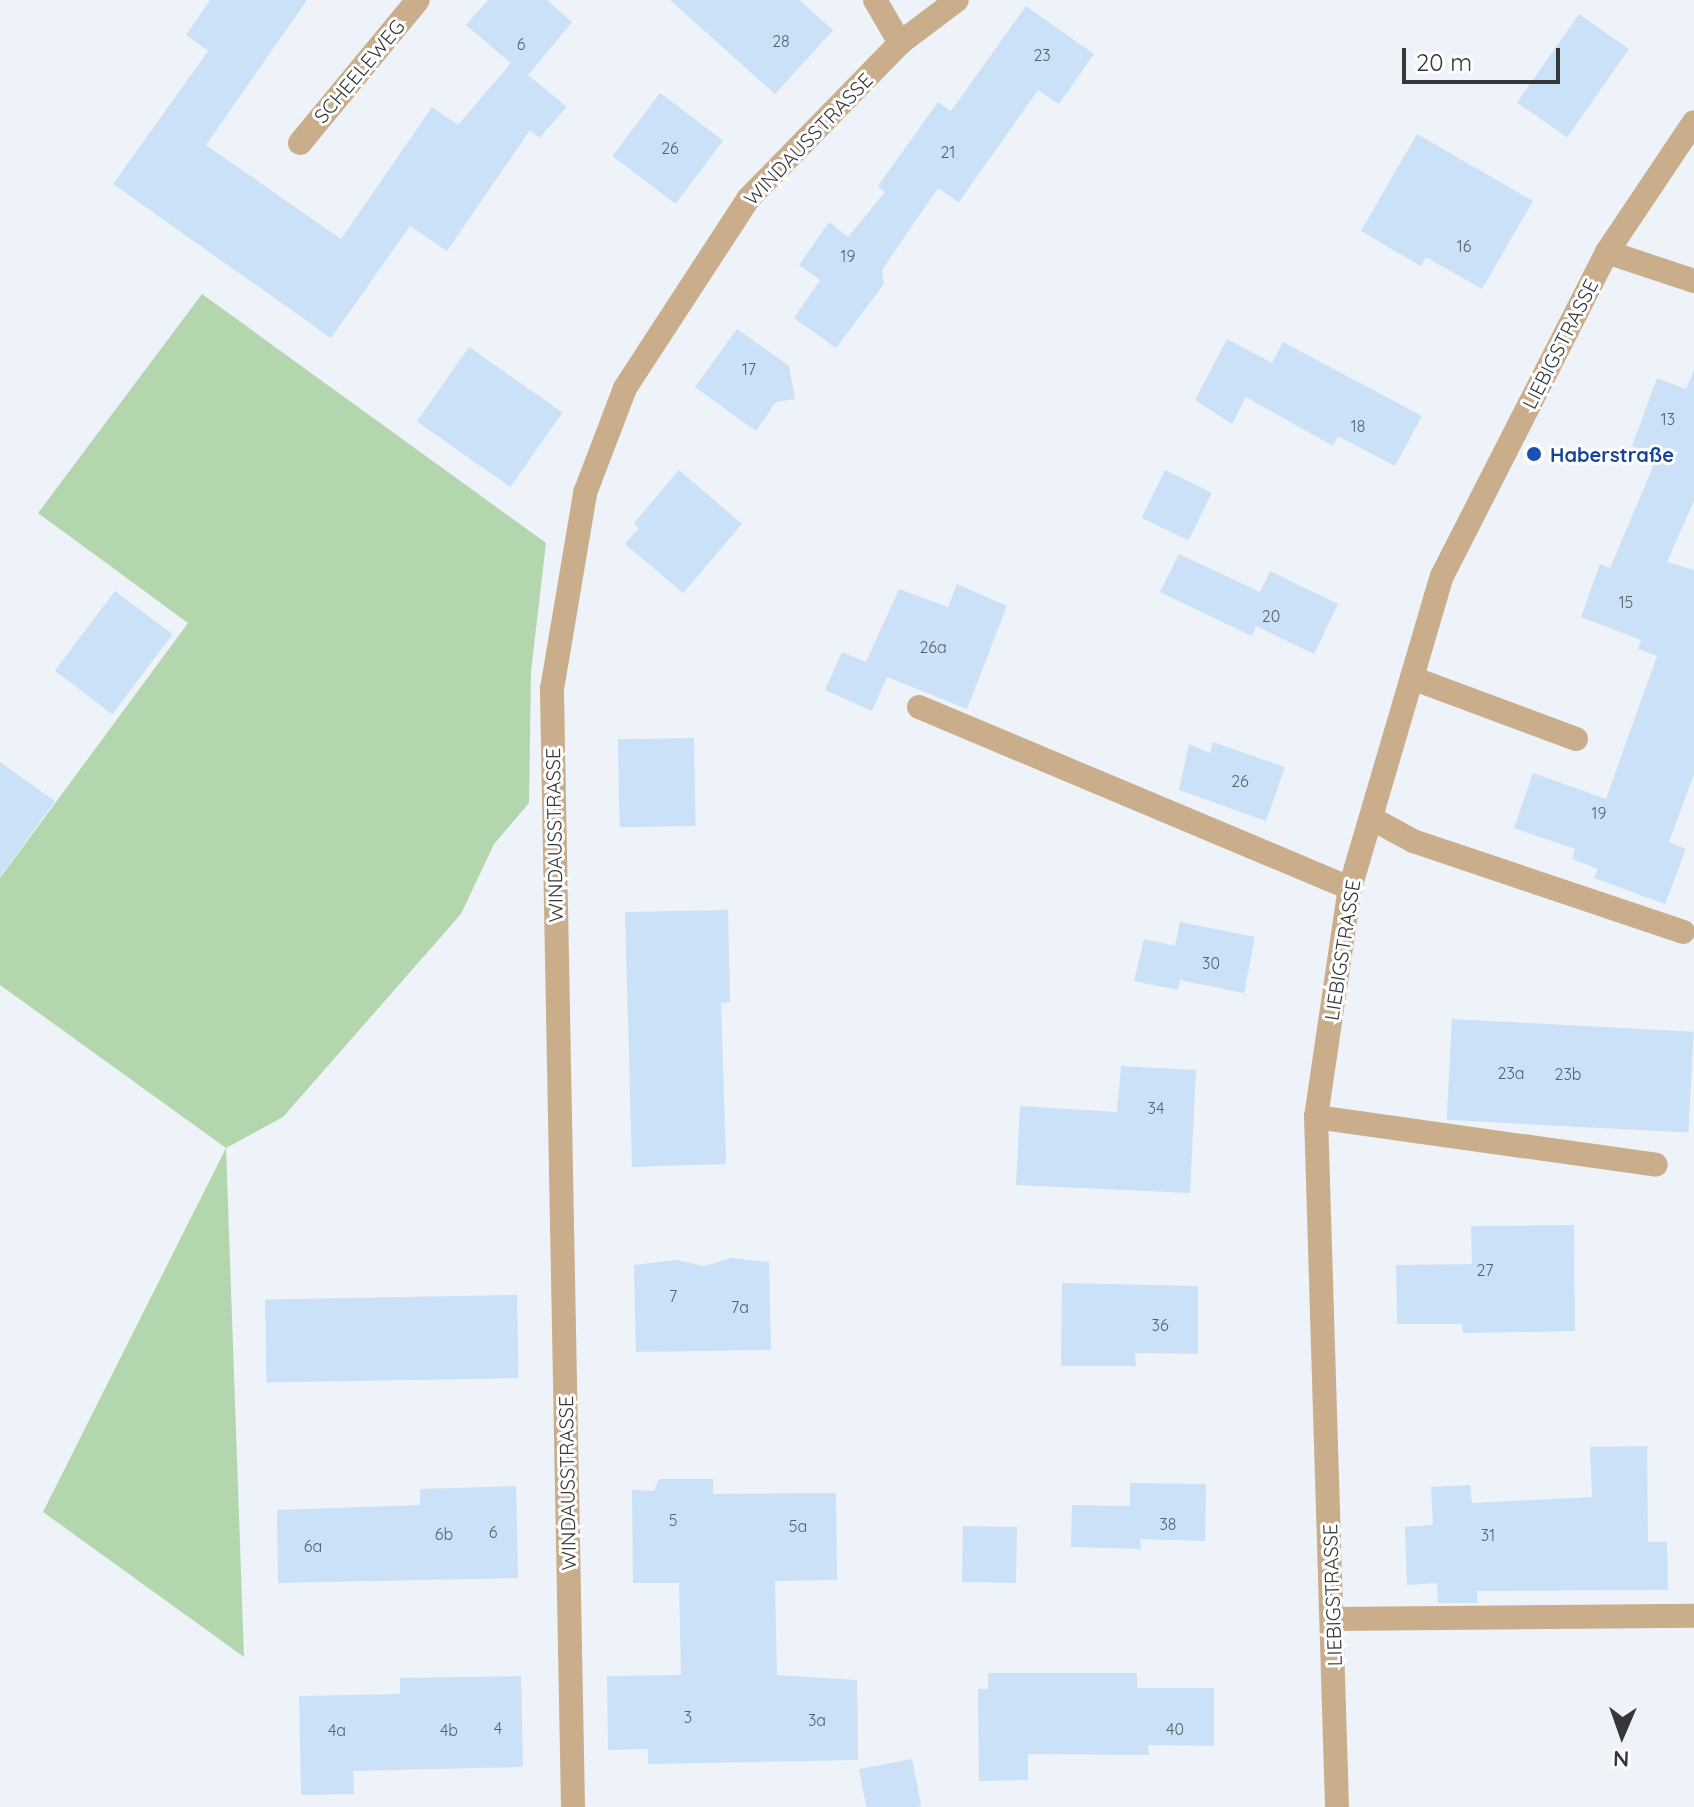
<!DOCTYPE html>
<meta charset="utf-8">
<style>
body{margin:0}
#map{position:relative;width:1694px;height:1807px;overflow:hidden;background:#edf3f9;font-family:Quicksand,sans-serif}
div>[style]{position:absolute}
.green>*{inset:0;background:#b4d6ae}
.building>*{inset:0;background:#cae1f8;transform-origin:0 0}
.service>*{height:24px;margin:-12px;padding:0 12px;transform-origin:12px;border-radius:12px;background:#caae8b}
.minor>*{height:24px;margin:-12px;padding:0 12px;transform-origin:12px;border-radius:12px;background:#caae8b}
.dots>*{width:22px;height:22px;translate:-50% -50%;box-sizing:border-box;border:4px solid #fff;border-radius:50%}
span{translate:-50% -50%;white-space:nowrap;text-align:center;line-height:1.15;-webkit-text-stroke:6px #fff;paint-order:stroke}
.number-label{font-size:16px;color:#5a6269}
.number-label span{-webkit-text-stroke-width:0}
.street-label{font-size:20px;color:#353739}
.transit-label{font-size:20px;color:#164399;font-weight:700}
.left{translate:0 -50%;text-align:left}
.north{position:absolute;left:1582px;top:1695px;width:80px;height:80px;-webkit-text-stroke:6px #fff;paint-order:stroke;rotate:182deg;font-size:22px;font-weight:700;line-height:32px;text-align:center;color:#353739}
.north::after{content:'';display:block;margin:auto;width:28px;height:36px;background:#353739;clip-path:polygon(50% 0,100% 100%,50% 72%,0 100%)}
.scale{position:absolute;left:1402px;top:48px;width:158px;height:36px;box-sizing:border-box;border:4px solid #353739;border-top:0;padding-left:10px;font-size:24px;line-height:28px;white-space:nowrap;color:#353739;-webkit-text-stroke:6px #fff;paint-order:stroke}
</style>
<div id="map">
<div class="green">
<i style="clip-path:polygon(202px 294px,546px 543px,531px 672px,529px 803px,494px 844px,461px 914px,283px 1117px,226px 1148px,244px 1657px,43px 1512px,226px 1148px,0 985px,0 878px,188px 623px,38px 513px)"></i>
</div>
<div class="building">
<i style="clip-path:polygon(210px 0,307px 0,206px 145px,341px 239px,432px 107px,458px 125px,511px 63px,466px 25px,488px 0,547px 0,572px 22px,528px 75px,567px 107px,539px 138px,530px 130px,447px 251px,410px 226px,331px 338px,113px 184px,208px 51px,186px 35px)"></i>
<i style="clip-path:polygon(670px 0,799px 0,833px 30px,775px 94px)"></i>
<i style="clip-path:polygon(1026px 6px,1094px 54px,1059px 104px,1038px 90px,959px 202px,938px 188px,882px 270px,884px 284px,836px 348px,794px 318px,820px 280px,799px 265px,829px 222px,848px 237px,885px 192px,878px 186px,938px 102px,951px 111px)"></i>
<i style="left:1579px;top:14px;width:61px;height:108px;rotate:35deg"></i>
<i style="left:660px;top:93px;width:79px;height:79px;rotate:37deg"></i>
<i style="clip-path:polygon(1417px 134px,1533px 201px,1482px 289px,1426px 257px,1421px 266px,1361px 231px)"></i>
<i style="clip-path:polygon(737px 329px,789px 366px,795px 399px,776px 402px,756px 431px,695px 387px)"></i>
<i style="clip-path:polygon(1227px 339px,1272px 363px,1283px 342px,1422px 416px,1395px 466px,1338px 436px,1333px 446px,1246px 397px,1232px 424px,1195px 400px)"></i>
<i style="left:469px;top:347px;width:114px;height:91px;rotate:35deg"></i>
<i style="clip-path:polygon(1694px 370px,1694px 501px,1667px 562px,1694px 570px,1694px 774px,1669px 842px,1686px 849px,1665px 904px,1594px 878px,1598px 869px,1572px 859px,1575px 849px,1514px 828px,1533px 773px,1606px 799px,1657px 656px,1638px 649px,1641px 640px,1581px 617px,1600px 564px,1610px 568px,1658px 455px,1632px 446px,1657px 378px,1686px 389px)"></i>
<i style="clip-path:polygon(679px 470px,742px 524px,683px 593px,625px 544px,639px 528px,634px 523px)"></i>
<i style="left:1165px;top:470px;width:52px;height:53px;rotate:26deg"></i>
<i style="clip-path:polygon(1179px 554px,1260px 592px,1270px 571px,1338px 604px,1314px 654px,1256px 626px,1252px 636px,1160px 592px)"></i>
<i style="clip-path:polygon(957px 584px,1007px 606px,967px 709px,887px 677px,872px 711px,825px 690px,842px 652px,866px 662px,899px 589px,948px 607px)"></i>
<i style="left:115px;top:591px;width:72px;height:100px;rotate:37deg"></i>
<i style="left:694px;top:738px;width:88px;height:76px;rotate:89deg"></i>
<i style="clip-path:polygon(1213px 742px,1285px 767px,1266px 821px,1179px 790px,1189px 744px,1210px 753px)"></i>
<i style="clip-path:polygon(0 762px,55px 801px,0 877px)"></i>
<i style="clip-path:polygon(728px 910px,730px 1002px,721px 1003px,726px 1164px,632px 1167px,625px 912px)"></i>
<i style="clip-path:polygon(1180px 922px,1255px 937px,1244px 993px,1180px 980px,1178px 990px,1134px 981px,1144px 939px,1175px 946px)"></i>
<i style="left:1452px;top:1019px;width:242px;height:101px;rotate:3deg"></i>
<i style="clip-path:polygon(1121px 1066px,1196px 1070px,1190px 1193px,1016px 1185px,1020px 1106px,1117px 1112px)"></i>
<i style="clip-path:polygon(1574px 1225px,1575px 1331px,1463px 1333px,1462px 1324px,1397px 1324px,1396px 1265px,1472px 1264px,1471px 1226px)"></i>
<i style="clip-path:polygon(731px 1258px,769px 1262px,771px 1350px,636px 1352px,634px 1265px,676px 1260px,704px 1266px)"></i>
<i style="clip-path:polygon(1062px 1283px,1198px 1286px,1198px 1354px,1135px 1353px,1136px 1366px,1061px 1366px)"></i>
<i style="left:517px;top:1295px;width:83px;height:252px;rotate:89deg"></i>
<i style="clip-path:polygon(1647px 1446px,1648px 1542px,1667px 1542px,1668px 1590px,1477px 1591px,1477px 1603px,1438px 1603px,1437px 1583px,1407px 1585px,1405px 1527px,1433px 1525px,1431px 1487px,1470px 1485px,1472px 1503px,1592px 1497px,1590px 1447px)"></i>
<i style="clip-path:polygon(659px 1479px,713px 1479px,713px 1494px,836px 1493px,837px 1580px,775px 1581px,777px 1675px,857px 1680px,858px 1760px,648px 1764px,648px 1749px,608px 1750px,607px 1676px,681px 1675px,679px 1583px,633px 1583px,632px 1490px,654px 1491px)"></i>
<i style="clip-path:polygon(1130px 1483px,1206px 1484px,1205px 1541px,1140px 1539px,1141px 1549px,1071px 1547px,1072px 1505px,1130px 1506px)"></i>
<i style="clip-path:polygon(516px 1486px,518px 1578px,278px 1583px,277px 1510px,420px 1505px,420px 1489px)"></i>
<i style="left:963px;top:1526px;width:54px;height:56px;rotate:1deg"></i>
<i style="clip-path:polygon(988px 1673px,1137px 1673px,1137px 1688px,1214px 1688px,1214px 1746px,1148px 1745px,1149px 1755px,1028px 1754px,1028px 1780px,979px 1781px,978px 1689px,988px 1689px)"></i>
<i style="clip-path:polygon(521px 1676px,523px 1767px,353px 1771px,354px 1794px,301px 1795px,299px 1696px,400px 1694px,400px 1678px)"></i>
<i style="left:912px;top:1759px;width:48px;height:54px;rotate:79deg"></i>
</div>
<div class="service">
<i style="left:1412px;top:678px;width:175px;rotate:20.4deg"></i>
<i style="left:919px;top:707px;width:467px;rotate:22.8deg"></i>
<i style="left:1371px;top:818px;width:48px;rotate:28.7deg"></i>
<i style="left:1413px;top:841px;width:285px;rotate:18.6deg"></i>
<i style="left:1316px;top:1117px;width:343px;rotate:8deg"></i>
<i style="left:1333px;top:1619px;width:361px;rotate:-0.5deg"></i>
</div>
<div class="minor">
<i style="left:875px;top:0;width:50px;rotate:59.8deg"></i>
<i style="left:300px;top:143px;width:185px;rotate:-50.5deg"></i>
<i style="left:1607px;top:252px;width:92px;rotate:18.4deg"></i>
<i style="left:573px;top:1807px;width:1118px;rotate:-91.08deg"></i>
<i style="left:552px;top:689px;width:199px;rotate:-80.4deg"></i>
<i style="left:585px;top:493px;width:112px;rotate:-69.1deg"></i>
<i style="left:625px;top:388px;width:225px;rotate:-56.9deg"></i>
<i style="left:748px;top:199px;width:218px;rotate:-45.7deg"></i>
<i style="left:900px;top:43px;width:71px;rotate:-37deg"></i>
<i style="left:1337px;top:1807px;width:690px;rotate:-91.74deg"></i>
<i style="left:1316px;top:1117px;width:232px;rotate:-81.6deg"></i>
<i style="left:1350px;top:888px;width:325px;rotate:-73.6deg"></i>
<i style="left:1442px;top:576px;width:364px;rotate:-63deg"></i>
<i style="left:1607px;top:252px;width:156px;rotate:-56.2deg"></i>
</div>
<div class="dots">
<i style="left:1534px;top:454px;background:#1a4fb4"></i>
</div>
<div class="number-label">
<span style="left:781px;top:41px">28</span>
<span style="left:521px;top:44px">6</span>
<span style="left:1042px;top:55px">23</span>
<span style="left:670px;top:148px">26</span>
<span style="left:948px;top:152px">21</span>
<span style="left:1464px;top:246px">16</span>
<span style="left:848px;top:256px">19</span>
<span style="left:749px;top:369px">17</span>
<span style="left:1668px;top:419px">13</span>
<span style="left:1358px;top:426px">18</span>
<span style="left:1626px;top:602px">15</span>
<span style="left:1271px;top:616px">20</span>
<span style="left:933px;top:647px">26a</span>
<span style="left:1240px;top:781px">26</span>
<span style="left:1599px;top:813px">19</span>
<span style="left:1211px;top:963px">30</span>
<span style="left:1511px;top:1073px">23a</span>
<span style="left:1568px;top:1074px">23b</span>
<span style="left:1156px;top:1108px">34</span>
<span style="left:1485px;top:1270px">27</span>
<span style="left:673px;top:1296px">7</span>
<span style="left:740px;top:1307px">7a</span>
<span style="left:1160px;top:1325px">36</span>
<span style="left:673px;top:1520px">5</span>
<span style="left:1168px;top:1524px">38</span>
<span style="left:798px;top:1526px">5a</span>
<span style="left:493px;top:1532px">6</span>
<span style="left:444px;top:1534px">6b</span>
<span style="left:1488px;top:1535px">31</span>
<span style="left:313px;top:1546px">6a</span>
<span style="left:688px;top:1717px">3</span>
<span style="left:817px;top:1720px">3a</span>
<span style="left:498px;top:1728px">4</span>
<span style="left:1175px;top:1729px">40</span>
<span style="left:337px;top:1730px">4a</span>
<span style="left:449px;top:1730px">4b</span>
</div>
<div class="street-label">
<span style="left:359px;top:71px;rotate:-50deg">SCHEELEWEG</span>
<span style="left:808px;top:139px;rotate:-46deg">WINDAUSSTRASSE</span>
<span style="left:1560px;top:344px;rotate:-63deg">LIEBIGSTRASSE</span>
<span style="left:554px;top:835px;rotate:-91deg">WINDAUSSTRASSE</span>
<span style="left:1342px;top:950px;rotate:-81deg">LIEBIGSTRASSE</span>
<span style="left:567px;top:1483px;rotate:-91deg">WINDAUSSTRASSE</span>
<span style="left:1332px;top:1595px;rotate:-92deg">LIEBIGSTRASSE</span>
</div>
<div class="transit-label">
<span class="left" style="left:1550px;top:454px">Haberstraße</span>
</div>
<div class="north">N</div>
<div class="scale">20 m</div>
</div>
